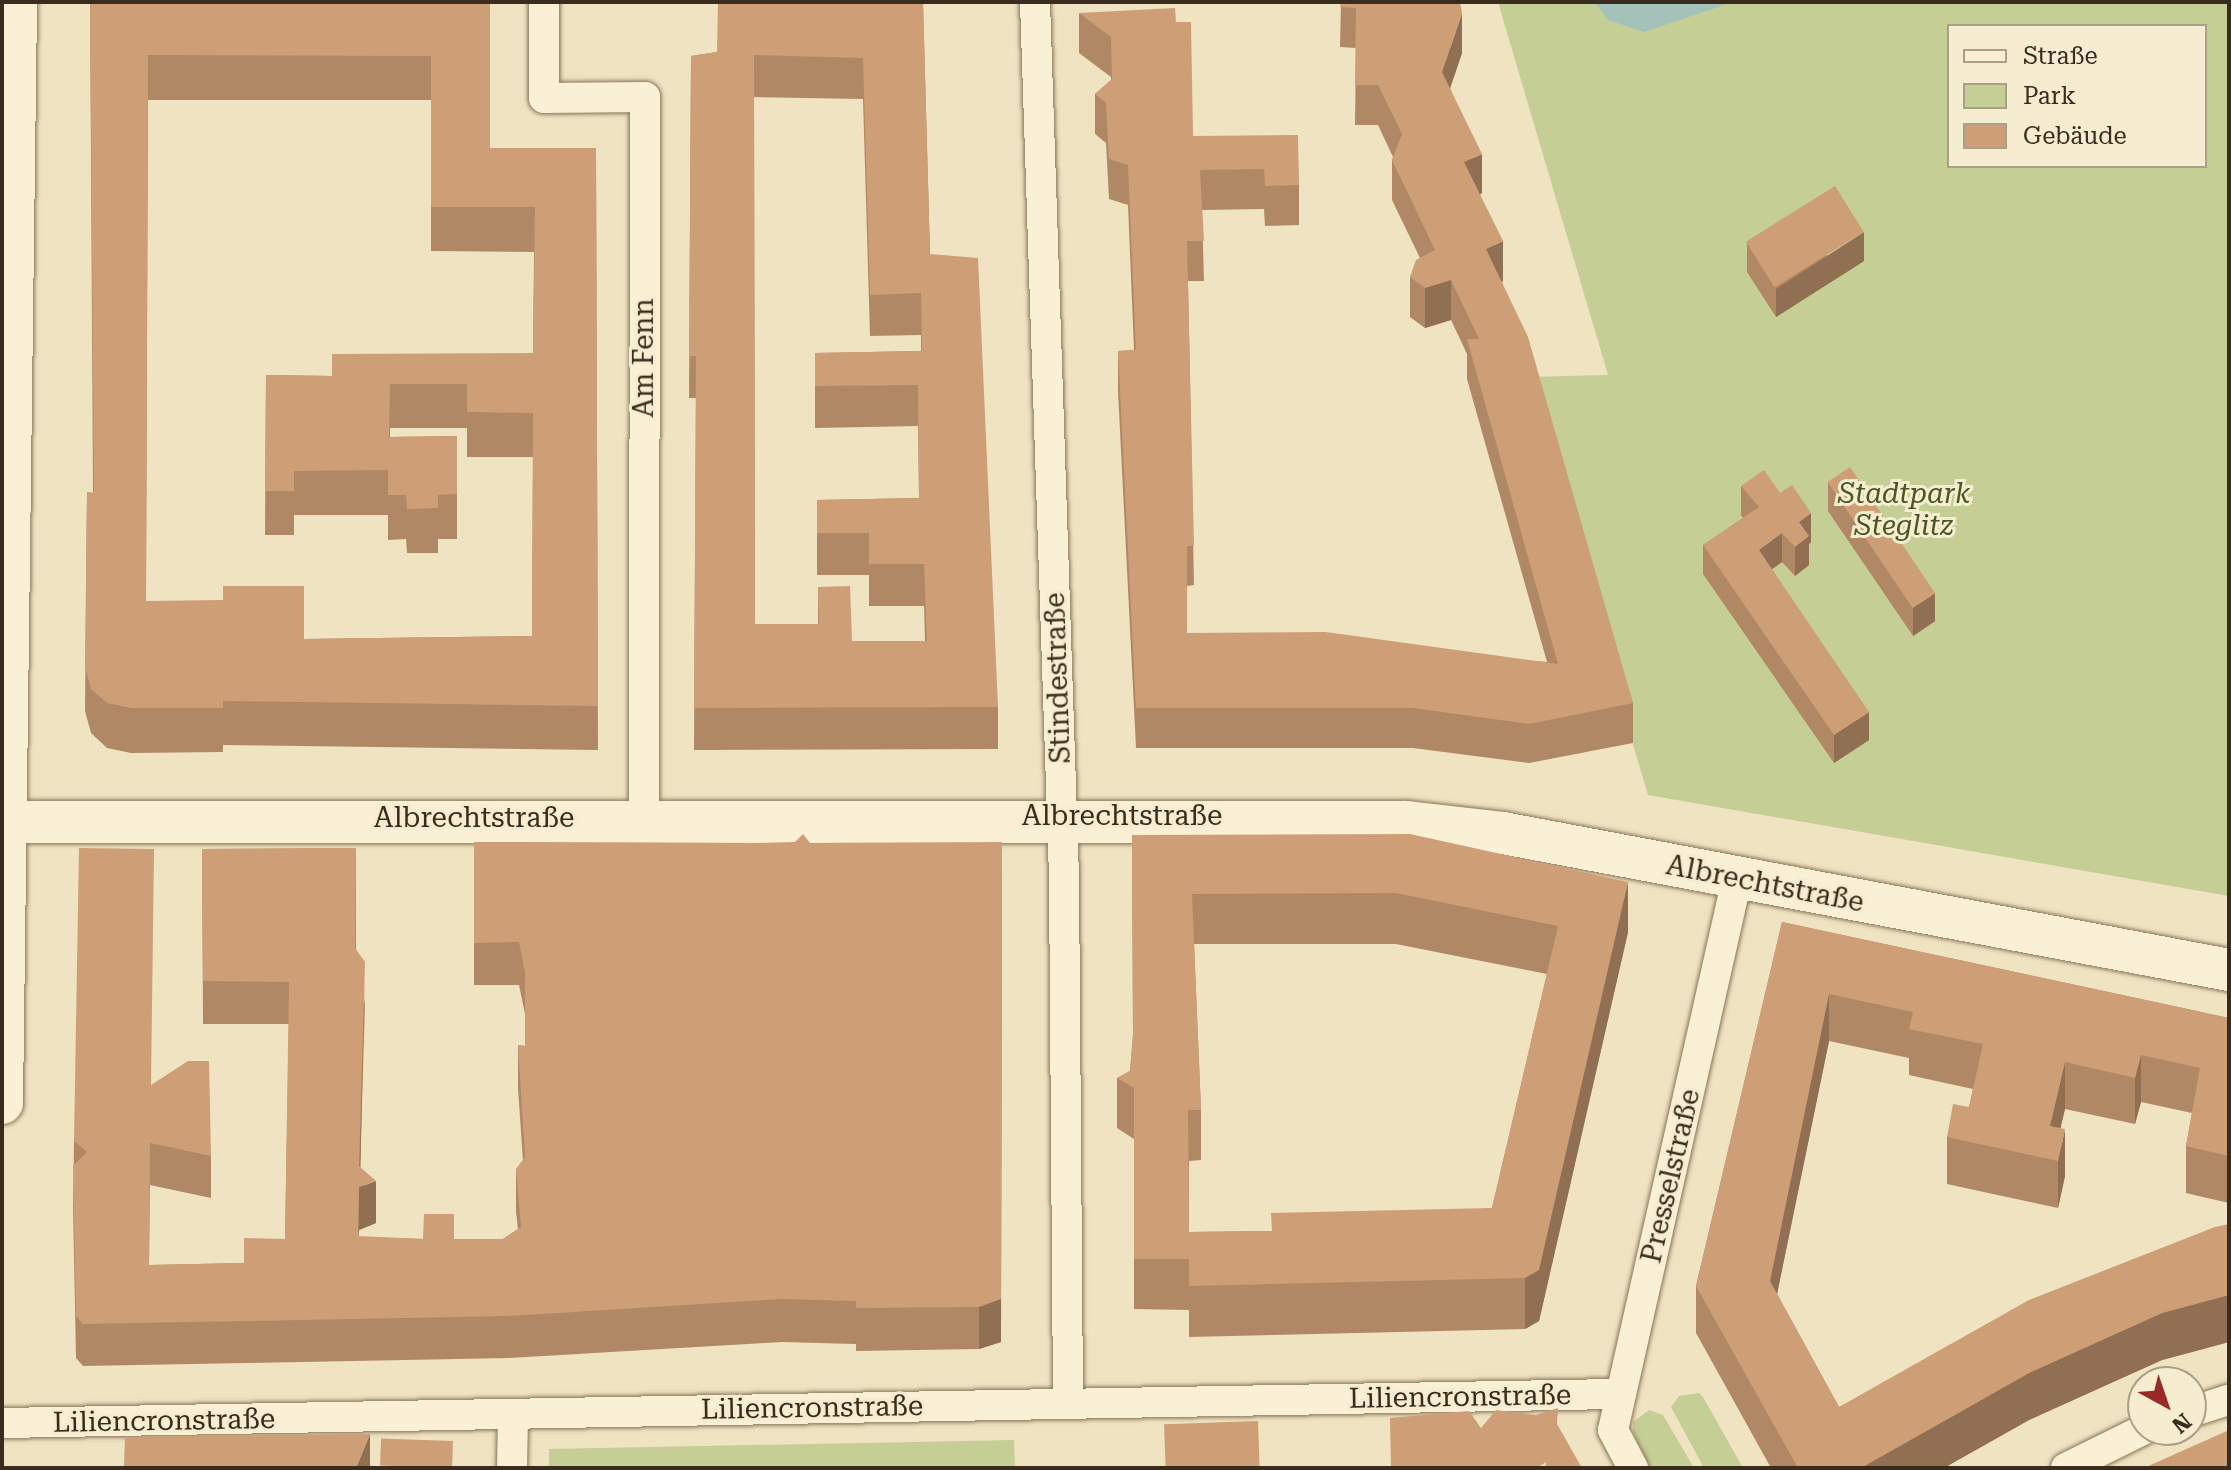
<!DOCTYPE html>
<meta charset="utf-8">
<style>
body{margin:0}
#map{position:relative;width:2231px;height:1470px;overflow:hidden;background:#efe3c2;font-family:"Roboto Serif",serif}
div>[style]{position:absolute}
.green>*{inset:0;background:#c5ce95}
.water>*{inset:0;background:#a4c2ba}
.roads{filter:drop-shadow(0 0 2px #897458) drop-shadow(0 0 2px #897458)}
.street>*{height:30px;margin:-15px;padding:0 15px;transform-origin:15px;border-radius:15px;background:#faf0d5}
.secondary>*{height:42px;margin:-21px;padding:0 21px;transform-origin:21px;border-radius:21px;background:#faf0d5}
.wall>*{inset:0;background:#b18865}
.shaded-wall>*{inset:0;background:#906f53}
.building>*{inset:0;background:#ce9e76;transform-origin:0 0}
span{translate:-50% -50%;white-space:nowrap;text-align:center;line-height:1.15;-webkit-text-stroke:6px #f6edd1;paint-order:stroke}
.street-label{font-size:28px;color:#392b1d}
.park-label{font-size:28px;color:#475623;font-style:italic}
.frame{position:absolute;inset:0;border:4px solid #392b1d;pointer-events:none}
.legend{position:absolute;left:1947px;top:24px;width:260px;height:144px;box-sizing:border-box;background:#f6edd1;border:2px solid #aa9f89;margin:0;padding:10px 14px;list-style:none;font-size:24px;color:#392b1d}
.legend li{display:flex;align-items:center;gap:16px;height:40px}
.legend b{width:40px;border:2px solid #aa9f89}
.north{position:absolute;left:2127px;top:1366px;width:80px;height:80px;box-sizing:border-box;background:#f6edd1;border:2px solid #aa9f89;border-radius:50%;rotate:140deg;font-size:22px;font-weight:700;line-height:32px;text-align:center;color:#392b1d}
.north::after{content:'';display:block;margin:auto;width:28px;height:36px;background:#9a2a27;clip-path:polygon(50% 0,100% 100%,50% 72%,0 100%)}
</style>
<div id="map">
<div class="green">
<i style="clip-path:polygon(evenodd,1498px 2px,2229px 2px,2229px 896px,1648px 795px,1524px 377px,1608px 375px,1498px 2px,1949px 26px,2205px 26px,2205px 166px,1949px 166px,1949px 26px)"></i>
<i style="clip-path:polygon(1699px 1393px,1703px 1397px,1743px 1468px,1704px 1468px,1671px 1407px,1679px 1396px)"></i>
<i style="clip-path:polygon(1649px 1410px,1663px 1415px,1694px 1468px,1650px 1468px,1633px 1432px,1633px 1422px)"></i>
<i style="clip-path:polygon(1014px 1440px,1015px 1468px,549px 1468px,549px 1449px)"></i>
</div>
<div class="water">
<i style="clip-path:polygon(1595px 2px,1722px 2px,1724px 5px,1644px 32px,1608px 20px)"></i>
</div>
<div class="roads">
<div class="street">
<i style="left:544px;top:2px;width:96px;rotate:90deg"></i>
<i style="left:544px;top:98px;width:101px;rotate:-0.6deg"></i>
<i style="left:645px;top:97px;width:720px;rotate:90.08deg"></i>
<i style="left:1035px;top:2px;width:875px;rotate:88.1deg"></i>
<i style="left:1064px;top:877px;width:526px;rotate:89.56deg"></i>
<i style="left:2191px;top:1412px;width:40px;rotate:-18deg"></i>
<i style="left:2px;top:1423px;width:1619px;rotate:-1.03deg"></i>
<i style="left:512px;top:1468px;width:53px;rotate:-88.9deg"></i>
<i style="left:1633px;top:1468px;width:43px;rotate:-117.8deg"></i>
<i style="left:1613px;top:1430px;width:565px;rotate:-77.32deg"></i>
<i style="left:2066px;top:1468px;width:86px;rotate:-26.3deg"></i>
</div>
<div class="secondary">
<i style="left:7px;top:822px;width:1399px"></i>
<i style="left:1406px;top:822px;width:98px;rotate:6.5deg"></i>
<i style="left:1503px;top:833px;width:739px;rotate:10.69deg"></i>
<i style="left:2px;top:1103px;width:1101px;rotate:-89.27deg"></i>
</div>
</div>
<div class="wall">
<i style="clip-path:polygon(evenodd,90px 2px,490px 2px,490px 148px,596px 148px,598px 750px,223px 745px,223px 752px,131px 753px,107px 748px,91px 733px,85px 711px,87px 492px,93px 493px,90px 2px,148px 100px,431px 100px,431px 251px,534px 252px,533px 353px,332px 376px,266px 375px,265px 535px,294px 535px,294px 515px,388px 515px,388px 540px,406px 539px,407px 553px,438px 553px,438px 539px,457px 539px,457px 436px,390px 437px,390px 428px,467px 428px,467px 457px,533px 457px,532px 636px,304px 639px,146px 601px,148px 100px)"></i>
<i style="clip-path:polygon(evenodd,923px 2px,930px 254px,998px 707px,998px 749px,694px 750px,696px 398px,689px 398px,691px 56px,717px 52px,923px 2px,754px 97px,863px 99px,870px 336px,921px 335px,921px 351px,815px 353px,815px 428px,918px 426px,919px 498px,817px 500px,817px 575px,869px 575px,869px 606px,924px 606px,925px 641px,852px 641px,818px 587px,818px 624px,755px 624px,754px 97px)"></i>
<i style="clip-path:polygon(1341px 2px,1462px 53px,1450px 88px,1482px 193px,1480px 194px,1503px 281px,1502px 282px,1633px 703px,1633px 743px,1529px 763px,1413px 748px,1136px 748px,1118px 391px,1118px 351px,1134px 350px,1128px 205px,1109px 199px,1106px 143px,1095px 134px,1095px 94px,1111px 80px,1111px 77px,1079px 53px,1079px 13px,1176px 22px,1193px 136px,1299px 185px,1299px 225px,1265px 226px,1264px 209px,1202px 210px,1204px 281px,1188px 281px,1194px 585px,1187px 586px,1187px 633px,1547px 662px,1467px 379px,1467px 354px,1451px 320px,1425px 328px,1410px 317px,1410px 277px,1420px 258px,1392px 200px,1392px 160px,1393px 157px,1378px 125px,1355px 125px,1356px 48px,1340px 47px)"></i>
<i style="clip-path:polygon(1747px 243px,1864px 261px,1776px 317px,1747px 272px)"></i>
<i style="clip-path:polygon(1828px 482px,1935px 621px,1913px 636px,1828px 511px)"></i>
<i style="clip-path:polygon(1741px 486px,1811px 542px,1809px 544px,1809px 565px,1795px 576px,1782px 562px,1772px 569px,1869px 740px,1834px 763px,1703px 574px,1703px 545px,1743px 518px,1741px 515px)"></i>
<i style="clip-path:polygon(evenodd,1132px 835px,1628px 932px,1539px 1321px,1525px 1329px,1189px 1337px,1189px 1310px,1134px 1309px,1134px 1139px,1117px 1128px,1117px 1078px,1130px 1071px,1133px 1036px,1132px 835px,1194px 944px,1396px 944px,1547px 974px,1492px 1208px,1271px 1231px,1189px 1232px,1189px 1161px,1201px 1160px,1201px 1110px,1194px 944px)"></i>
<i style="clip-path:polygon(474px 842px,755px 843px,1001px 1342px,979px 1349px,856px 1351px,856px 1344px,782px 1342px,509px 1358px,83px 1366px,76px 1358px,73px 1208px,74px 1141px,151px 1085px,211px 1156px,211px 1198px,150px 1185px,149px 1265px,244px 1263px,285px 1239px,289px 1024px,203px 1024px,202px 849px,356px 848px,356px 949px,365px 1005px,360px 1167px,376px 1223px,359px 1230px,358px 1237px,423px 1239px,503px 1239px,518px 1229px,516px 1212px,516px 1169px,523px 1161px,518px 1088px,518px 1045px,525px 1046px,525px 1014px,519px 985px,474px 985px)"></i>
<i style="clip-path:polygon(1782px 922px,2229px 1018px,2229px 1203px,2186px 1193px,2186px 1146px,2192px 1113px,2141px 1102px,2135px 1124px,2065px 1109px,2060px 1128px,2065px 1176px,2058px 1208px,1947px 1184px,1947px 1137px,1969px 1107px,1973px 1089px,1909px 1075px,1909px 1058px,1829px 1041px,1777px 1294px,1839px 1407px,2229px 1224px,2229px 1342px,2162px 1360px,2029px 1420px,1944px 1468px,1771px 1468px,1696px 1333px,1696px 1286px)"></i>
</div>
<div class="shaded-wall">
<i style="clip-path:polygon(1462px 13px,1462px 53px,1442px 112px,1442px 72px)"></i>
<i style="clip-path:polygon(1482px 154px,1482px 193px,1464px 202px,1464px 162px)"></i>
<i style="clip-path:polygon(1864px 232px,1864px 261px,1776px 317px,1776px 289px)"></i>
<i style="clip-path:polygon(1503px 241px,1503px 281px,1486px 289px,1486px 249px)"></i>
<i style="clip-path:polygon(1451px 280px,1451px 320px,1425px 328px,1425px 288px)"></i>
<i style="clip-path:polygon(1811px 513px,1811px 542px,1809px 544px,1809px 565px,1795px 576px,1795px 547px,1799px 522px)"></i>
<i style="clip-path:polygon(1782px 533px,1782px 562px,1759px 578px,1759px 550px)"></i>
<i style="clip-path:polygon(1935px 593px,1935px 621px,1913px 636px,1913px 608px)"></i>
<i style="clip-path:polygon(1869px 712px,1869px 740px,1834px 763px,1834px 735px)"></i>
<i style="clip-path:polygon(1002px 842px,1001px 1342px,979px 1349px,979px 1307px)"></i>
<i style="clip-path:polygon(1628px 882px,1628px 932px,1539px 1321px,1525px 1329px,1525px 1278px)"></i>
<i style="clip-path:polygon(365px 962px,360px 1187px,376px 1181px,376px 1223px,359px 1230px,358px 1279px,359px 1187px)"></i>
<i style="clip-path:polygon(1829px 994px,1829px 1041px,1770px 1328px,1770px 1281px)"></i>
<i style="clip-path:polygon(2141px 1055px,2141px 1102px,2135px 1124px,2135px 1078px)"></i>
<i style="clip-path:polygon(2065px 1062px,2065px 1109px,2053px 1160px,2050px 1126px)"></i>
<i style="clip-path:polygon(2065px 1129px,2065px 1176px,2058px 1208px,2058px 1161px)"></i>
<i style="clip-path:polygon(2229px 1295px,2229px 1342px,2162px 1360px,2029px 1420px,1944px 1468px,1861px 1468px,2029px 1373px,2162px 1313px)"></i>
<i style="clip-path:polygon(370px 1434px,370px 1468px,356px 1468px)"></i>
</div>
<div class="building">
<i style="clip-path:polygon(evenodd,90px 2px,490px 2px,490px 148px,596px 148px,598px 706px,223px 701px,223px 708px,131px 708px,107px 703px,91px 689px,85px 666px,87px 492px,94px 493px,90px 2px,148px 55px,431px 56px,431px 207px,535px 207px,533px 353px,332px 354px,332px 376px,266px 375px,265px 491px,294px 491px,294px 471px,388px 470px,388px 495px,406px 495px,407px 509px,438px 508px,438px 495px,457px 494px,457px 436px,389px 437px,390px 384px,467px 384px,467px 412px,533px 413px,532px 636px,304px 639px,304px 586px,223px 586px,223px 600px,146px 601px,148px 55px)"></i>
<i style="clip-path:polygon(evenodd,718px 2px,923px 2px,930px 254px,978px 258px,998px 707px,694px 708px,696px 356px,689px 356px,691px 56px,717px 52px,718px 2px,754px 55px,863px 58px,870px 295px,921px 293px,922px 351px,815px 353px,815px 386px,918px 385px,919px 498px,817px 500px,817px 533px,869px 533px,869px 564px,924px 564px,927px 641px,852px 641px,850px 586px,818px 587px,819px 624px,755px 624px,754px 55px)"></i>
<i style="clip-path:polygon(1341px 2px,1460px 2px,1462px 13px,1442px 72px,1482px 154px,1464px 162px,1503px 241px,1486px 249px,1528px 337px,1633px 703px,1529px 724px,1413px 708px,1136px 708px,1118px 351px,1136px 350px,1128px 165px,1109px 159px,1106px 103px,1095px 94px,1112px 79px,1111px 37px,1079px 13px,1175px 8px,1176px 22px,1191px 22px,1193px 136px,1298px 135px,1299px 185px,1265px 186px,1264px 169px,1200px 170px,1204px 241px,1187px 241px,1194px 546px,1187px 546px,1187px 633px,1325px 632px,1558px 664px,1467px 339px,1479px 339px,1451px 280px,1425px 288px,1410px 277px,1416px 260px,1435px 250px,1392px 160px,1402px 134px,1378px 85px,1355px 85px,1356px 8px,1340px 7px)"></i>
<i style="left:1835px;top:186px;width:54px;height:105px;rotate:58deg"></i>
<i style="left:1850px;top:467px;width:152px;height:27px;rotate:56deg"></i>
<i style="clip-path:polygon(1764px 470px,1780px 493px,1792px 485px,1811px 513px,1799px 522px,1809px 536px,1795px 547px,1782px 533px,1759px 550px,1869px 712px,1834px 735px,1703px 545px,1759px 507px,1741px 486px)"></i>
<i style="clip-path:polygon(803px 834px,810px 843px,1002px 842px,1001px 1299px,979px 1307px,856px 1308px,856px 1301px,782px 1299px,509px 1316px,83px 1324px,76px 1316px,73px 1166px,87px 1152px,74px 1141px,79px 848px,154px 849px,151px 1085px,188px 1061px,209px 1061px,211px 1156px,150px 1143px,149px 1265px,244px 1263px,244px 1238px,285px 1239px,289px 982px,203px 981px,202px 849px,356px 848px,355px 948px,365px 962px,359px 1166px,376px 1181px,359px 1187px,358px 1236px,423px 1239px,424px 1214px,454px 1214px,454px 1239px,503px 1239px,521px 1227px,516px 1169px,525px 1157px,518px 1045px,525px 1046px,525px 972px,519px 942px,474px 943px,474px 842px,755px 843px,795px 842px)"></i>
<i style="clip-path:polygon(evenodd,1410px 834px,1628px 882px,1539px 1270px,1525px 1278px,1189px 1286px,1189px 1259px,1134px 1259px,1134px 1088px,1117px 1078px,1130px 1071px,1133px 1033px,1132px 835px,1410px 834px,1396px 893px,1558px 926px,1492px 1208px,1271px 1213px,1272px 1231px,1189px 1232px,1188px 1110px,1201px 1110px,1192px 894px,1396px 893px)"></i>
<i style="clip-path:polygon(1782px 922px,2229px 1018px,2229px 1156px,2186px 1146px,2200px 1068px,2141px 1055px,2135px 1078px,2065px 1062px,2050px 1126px,2065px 1129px,2058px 1161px,1947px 1137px,1953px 1104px,1969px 1107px,1983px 1044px,1909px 1029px,1913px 1012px,1829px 994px,1770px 1281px,1839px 1407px,2029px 1300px,2215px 1227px,2229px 1224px,2229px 1295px,2162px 1313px,2029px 1373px,1861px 1468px,1798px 1468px,1696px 1286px)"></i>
<i style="clip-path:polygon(1558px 1408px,1557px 1424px,1582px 1468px,1545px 1468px,1546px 1462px,1537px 1468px,1391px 1468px,1390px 1418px,1469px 1411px,1481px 1428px,1496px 1410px,1536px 1415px)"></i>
<i style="left:1258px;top:1421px;width:47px;height:94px;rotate:88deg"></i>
<i style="clip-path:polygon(2229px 1430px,2229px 1468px,2144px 1468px)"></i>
<i style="clip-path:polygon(370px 1434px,356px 1468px,73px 1468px,73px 1467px,124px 1467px,125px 1437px)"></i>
<i style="left:453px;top:1441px;width:27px;height:72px;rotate:92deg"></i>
</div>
<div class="street-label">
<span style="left:644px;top:358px;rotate:-90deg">Am Fenn</span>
<span style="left:1058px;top:678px;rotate:-92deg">Stindestraße</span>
<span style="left:1122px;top:816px">Albrechtstraße</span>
<span style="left:474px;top:818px">Albrechtstraße</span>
<span style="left:1765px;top:884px;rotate:11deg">Albrechtstraße</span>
<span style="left:1671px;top:1176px;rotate:-77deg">Presselstraße</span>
<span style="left:1460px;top:1397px;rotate:-1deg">Liliencronstraße</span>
<span style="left:812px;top:1408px;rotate:-1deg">Liliencronstraße</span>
<span style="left:164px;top:1421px;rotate:-1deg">Liliencronstraße</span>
</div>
<div class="park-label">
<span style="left:1904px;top:510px">Stadtpark<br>Steglitz</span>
</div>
<div class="frame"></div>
<ul class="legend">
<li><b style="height:10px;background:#faf0d5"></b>Straße</li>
<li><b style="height:22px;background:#c5ce95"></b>Park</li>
<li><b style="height:22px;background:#ce9e76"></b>Gebäude</li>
</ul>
<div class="north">N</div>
</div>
